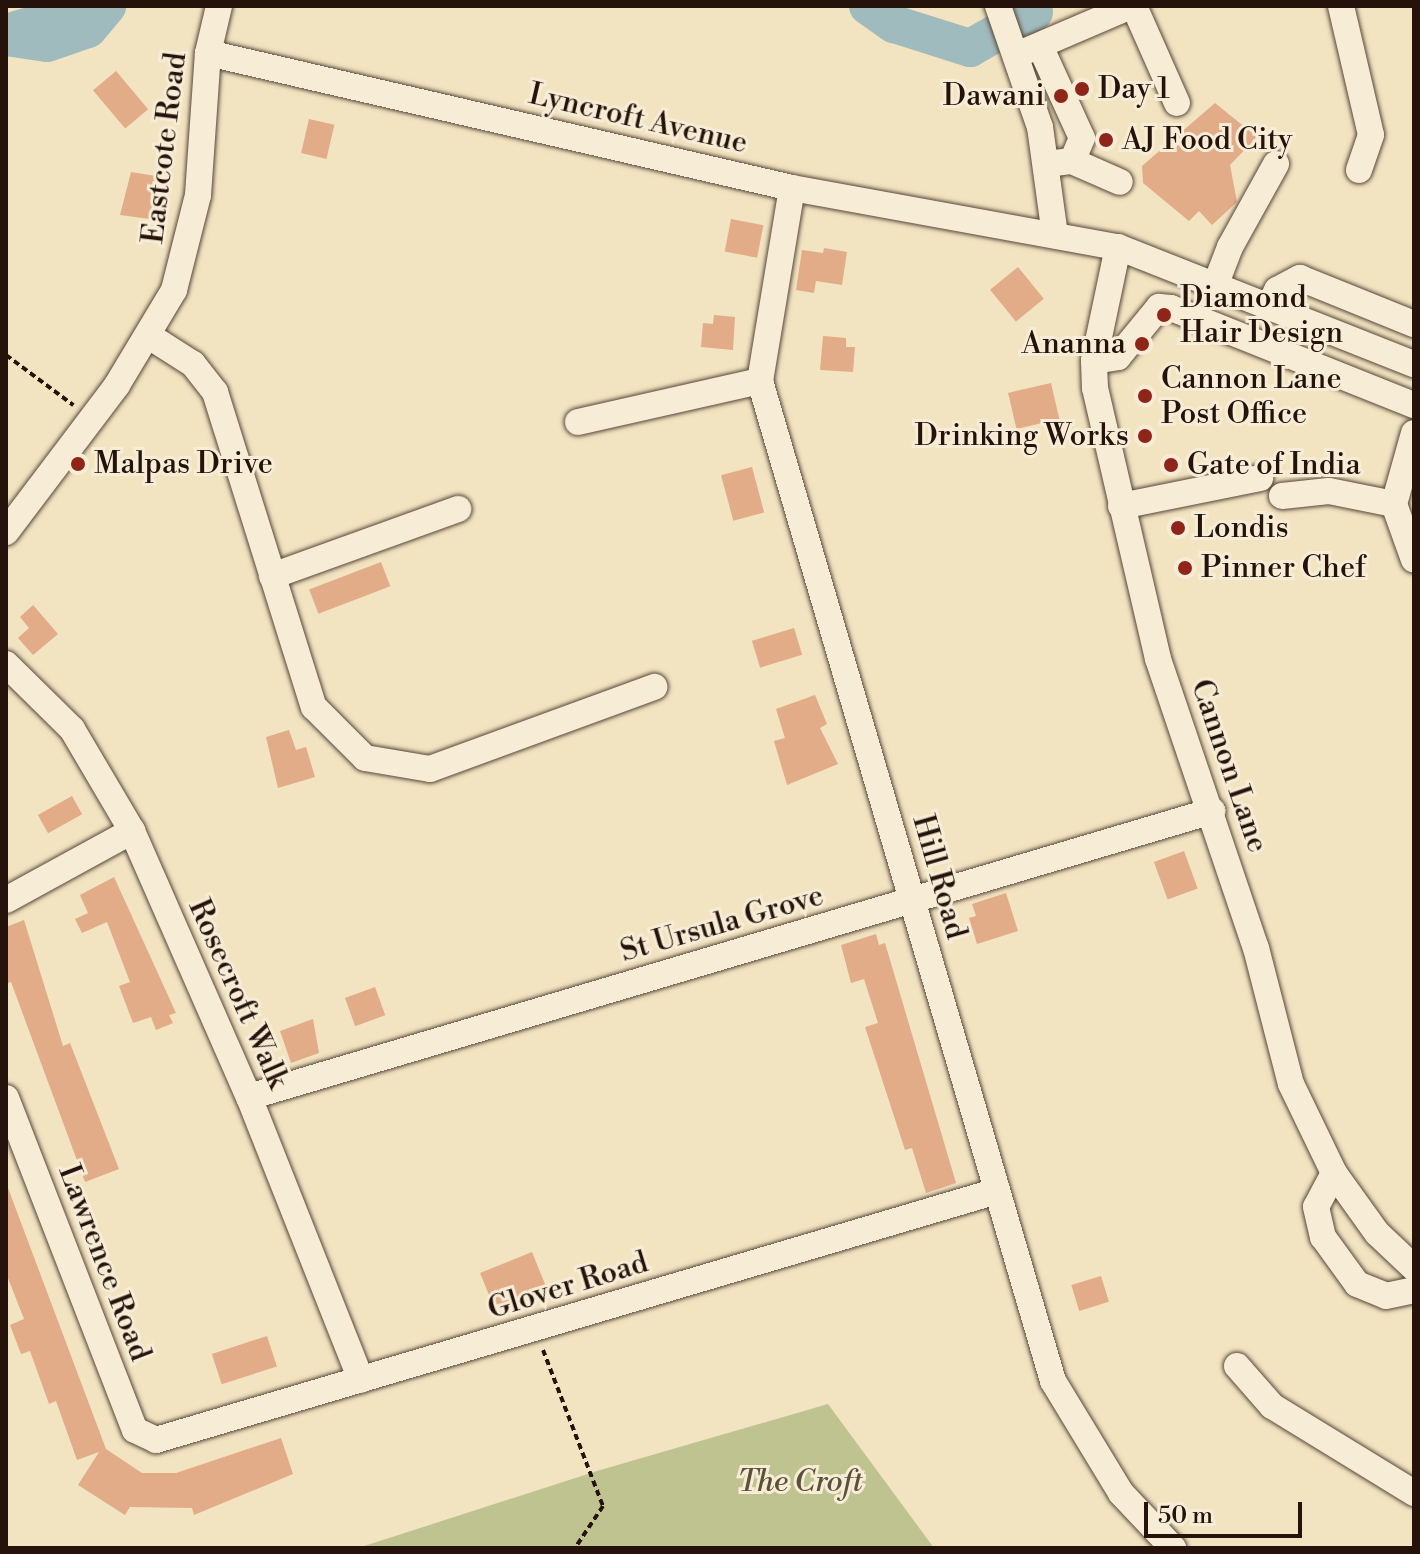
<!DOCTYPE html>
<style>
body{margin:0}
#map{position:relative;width:1420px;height:1554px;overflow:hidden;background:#f2e3c1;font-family:"Libre Bodoni",serif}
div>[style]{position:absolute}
.green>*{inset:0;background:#bfc390}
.river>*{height:38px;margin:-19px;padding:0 19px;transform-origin:19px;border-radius:19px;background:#a0bbbd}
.building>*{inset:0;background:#e2ac88;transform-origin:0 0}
.path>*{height:4px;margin-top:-2px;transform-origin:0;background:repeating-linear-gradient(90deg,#25130b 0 6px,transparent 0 10px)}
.roads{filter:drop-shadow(0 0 2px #584738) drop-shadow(0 0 2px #584738)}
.minor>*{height:26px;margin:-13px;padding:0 13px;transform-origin:13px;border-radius:13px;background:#f7edd7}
.dots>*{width:22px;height:22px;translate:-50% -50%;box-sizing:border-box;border:4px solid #f7edd7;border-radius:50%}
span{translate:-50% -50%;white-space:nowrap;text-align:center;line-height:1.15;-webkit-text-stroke:6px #f7edd7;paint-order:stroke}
.poi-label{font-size:30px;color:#25130b}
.left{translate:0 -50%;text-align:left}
.right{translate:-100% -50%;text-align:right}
.street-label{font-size:30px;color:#25130b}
.park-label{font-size:30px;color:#5b513a;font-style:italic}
.frame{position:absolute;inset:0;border:8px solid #25130b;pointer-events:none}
.scale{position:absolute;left:1144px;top:1502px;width:158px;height:36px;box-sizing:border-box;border:4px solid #25130b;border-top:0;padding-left:10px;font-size:24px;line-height:28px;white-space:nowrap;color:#25130b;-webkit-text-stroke:6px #f7edd7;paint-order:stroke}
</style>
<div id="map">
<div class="green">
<i style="clip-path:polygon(828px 1404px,934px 1548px,358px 1548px,597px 1471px)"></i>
</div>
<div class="river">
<i style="left:868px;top:6px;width:32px;rotate:35deg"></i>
<i style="left:894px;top:24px;width:80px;rotate:17.5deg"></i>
<i style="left:970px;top:48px;width:73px;rotate:-29.4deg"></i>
<i style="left:1034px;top:12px;width:6px;rotate:-108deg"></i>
<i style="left:9px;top:32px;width:36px;rotate:-16deg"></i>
<i style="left:44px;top:22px;width:25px;rotate:-40deg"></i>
<i style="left:6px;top:37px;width:41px;rotate:8.3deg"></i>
<i style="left:47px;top:43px;width:43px;rotate:-18.9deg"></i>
<i style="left:88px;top:29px;width:30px;rotate:-50deg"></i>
</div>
<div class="building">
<i style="left:116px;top:71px;width:50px;height:30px;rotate:50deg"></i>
<i style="clip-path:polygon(1215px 103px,1257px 137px,1230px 165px,1237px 202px,1212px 225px,1199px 211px,1189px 221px,1143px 183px,1142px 166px)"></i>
<i style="left:309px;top:119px;width:26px;height:35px;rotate:13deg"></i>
<i style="clip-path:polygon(131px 172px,156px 176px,150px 219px,120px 215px)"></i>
<i style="left:731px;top:219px;width:33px;height:33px;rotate:11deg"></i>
<i style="clip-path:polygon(824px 248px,847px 252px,842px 285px,816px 281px,814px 293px,796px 290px,802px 250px,823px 253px)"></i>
<i style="left:1018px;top:267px;width:41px;height:36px;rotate:51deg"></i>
<i style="clip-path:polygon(714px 315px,735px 317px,733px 350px,701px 347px,703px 323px,713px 324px)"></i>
<i style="clip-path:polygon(823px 336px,846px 338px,846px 347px,855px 347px,853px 372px,820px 370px)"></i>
<i style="left:1051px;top:383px;width:37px;height:44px;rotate:77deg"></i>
<i style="left:752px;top:467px;width:47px;height:32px;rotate:75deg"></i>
<i style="left:381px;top:562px;width:26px;height:77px;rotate:69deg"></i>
<i style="clip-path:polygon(33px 605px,58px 634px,33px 655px,18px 638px,29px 628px,20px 617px)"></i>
<i style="left:794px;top:628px;width:28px;height:44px;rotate:73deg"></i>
<i style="clip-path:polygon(815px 695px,827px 724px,820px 728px,838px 764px,787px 785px,774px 741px,785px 738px,776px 709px)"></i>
<i style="clip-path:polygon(289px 730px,296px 750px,306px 747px,315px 777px,278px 788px,266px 737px)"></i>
<i style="left:72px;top:796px;width:21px;height:39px;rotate:61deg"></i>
<i style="left:1184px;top:851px;width:40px;height:32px;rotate:70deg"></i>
<i style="clip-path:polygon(114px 877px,176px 1013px,169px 1015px,173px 1023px,156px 1030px,151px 1017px,133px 1023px,119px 986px,130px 982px,107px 922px,82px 933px,75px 919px,88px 913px,80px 895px)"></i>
<i style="clip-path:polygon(1006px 893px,1018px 931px,977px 944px,969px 918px,976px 916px,972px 904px)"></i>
<i style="clip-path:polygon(24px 920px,63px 1046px,70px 1043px,119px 1169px,85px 1182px,11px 982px,6px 984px,6px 927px)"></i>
<i style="clip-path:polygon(876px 934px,879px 945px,885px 943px,956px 1183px,926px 1193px,912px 1148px,905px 1150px,865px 1027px,878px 1023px,864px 979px,851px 983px,841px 945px)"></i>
<i style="left:375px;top:987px;width:30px;height:32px;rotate:70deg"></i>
<i style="clip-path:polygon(313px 1019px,319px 1053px,291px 1063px,280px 1031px)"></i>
<i style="clip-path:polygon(8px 1188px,106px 1449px,142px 1473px,176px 1473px,281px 1438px,293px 1474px,194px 1515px,192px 1508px,130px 1507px,125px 1515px,78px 1485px,99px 1452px,77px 1460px,56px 1401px,49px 1404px,30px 1351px,21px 1354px,10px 1325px,24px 1319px,6px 1273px)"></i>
<i style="left:532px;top:1252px;width:37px;height:56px;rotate:68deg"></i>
<i style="left:1101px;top:1276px;width:27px;height:31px;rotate:73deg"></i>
<i style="left:267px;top:1336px;width:32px;height:58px;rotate:72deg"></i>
</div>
<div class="path">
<i style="left:6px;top:355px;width:84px;rotate:36.7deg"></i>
<i style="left:543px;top:1350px;width:167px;rotate:69deg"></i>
<i style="left:603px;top:1506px;width:50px;rotate:123.7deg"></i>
</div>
<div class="roads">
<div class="minor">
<i style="left:998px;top:6px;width:128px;rotate:70.9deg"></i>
<i style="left:1040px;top:127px;width:109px;rotate:82.1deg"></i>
<i style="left:1134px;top:6px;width:106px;rotate:66.1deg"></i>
<i style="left:1341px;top:6px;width:132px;rotate:76.9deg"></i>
<i style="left:1371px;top:135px;width:37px;rotate:109deg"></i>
<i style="left:1040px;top:46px;width:101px;rotate:65.5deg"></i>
<i style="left:1082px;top:138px;width:25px;rotate:113deg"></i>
<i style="left:1026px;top:51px;width:114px;rotate:-23.2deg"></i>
<i style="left:208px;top:53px;width:599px;rotate:13.02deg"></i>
<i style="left:792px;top:188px;width:331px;rotate:10.3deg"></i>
<i style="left:1118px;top:247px;width:318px;rotate:21.6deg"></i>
<i style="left:1055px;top:163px;width:17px;rotate:-7deg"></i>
<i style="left:1072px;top:161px;width:52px;rotate:23.6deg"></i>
<i style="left:792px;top:188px;width:196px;rotate:99.4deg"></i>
<i style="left:760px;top:381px;width:1042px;rotate:73.67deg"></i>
<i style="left:1053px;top:1381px;width:131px;rotate:58.7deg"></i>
<i style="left:1121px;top:1493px;width:76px;rotate:46.6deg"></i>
<i style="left:1118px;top:247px;width:116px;rotate:101.9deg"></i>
<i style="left:1094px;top:361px;width:27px;rotate:88deg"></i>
<i style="left:1095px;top:388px;width:278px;rotate:76.9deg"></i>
<i style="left:1158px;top:659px;width:305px;rotate:71.3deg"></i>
<i style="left:1256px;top:948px;width:140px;rotate:75.6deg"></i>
<i style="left:1291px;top:1084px;width:99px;rotate:64.2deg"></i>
<i style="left:1334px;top:1173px;width:74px;rotate:54.4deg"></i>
<i style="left:1377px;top:1233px;width:51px;rotate:43.4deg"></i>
<i style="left:1215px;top:286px;width:42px;rotate:-69deg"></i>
<i style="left:1230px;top:247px;width:95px;rotate:-61deg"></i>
<i style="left:1269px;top:306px;width:18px;rotate:-63deg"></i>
<i style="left:1277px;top:290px;width:26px;rotate:-28deg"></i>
<i style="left:1300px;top:278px;width:123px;rotate:22deg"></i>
<i style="left:149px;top:336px;width:52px;rotate:32.5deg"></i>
<i style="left:193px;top:364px;width:36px;rotate:52deg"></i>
<i style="left:215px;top:392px;width:330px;rotate:72.6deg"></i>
<i style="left:314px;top:707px;width:72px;rotate:45deg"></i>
<i style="left:365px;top:758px;width:66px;rotate:9.6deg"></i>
<i style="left:430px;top:769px;width:239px;rotate:-20.1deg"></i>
<i style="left:1094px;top:361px;width:24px;rotate:-9deg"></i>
<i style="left:1118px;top:357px;width:65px;rotate:-50.6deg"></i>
<i style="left:1159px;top:307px;width:12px;rotate:5deg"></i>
<i style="left:1171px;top:308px;width:262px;rotate:21.8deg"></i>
<i style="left:578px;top:422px;width:187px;rotate:-12.7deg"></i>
<i style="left:1414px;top:433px;width:74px;rotate:105.7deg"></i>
<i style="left:1394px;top:504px;width:59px;rotate:70.3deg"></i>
<i style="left:1282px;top:496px;width:47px;rotate:-6.1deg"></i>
<i style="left:1329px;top:491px;width:66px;rotate:11.3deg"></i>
<i style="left:1121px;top:506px;width:142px;rotate:-11.4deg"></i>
<i style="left:6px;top:532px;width:184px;rotate:-52.9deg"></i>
<i style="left:117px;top:385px;width:111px;rotate:-59deg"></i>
<i style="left:174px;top:290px;width:98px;rotate:-75.8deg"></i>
<i style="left:198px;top:195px;width:142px;rotate:-86deg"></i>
<i style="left:208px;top:53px;width:48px;rotate:-76.8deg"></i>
<i style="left:272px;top:576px;width:198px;rotate:-19.8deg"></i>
<i style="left:6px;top:664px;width:93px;rotate:44.6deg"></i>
<i style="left:72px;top:729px;width:118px;rotate:59.5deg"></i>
<i style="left:132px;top:831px;width:291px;rotate:66.3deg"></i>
<i style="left:249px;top:1097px;width:304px;rotate:68.4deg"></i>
<i style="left:6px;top:900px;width:144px;rotate:-28.7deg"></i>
<i style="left:249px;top:1097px;width:1005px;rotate:-16.54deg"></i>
<i style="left:6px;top:1098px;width:356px;rotate:68.8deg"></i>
<i style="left:135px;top:1430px;width:23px;rotate:25deg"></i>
<i style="left:156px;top:1440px;width:877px;rotate:-16.49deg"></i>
<i style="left:1334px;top:1173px;width:38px;rotate:118deg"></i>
<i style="left:1316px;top:1207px;width:31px;rotate:77deg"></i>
<i style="left:1323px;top:1237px;width:58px;rotate:54.1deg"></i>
<i style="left:1357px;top:1284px;width:31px;rotate:22deg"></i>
<i style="left:1386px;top:1296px;width:29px;rotate:-12deg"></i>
<i style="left:1237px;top:1366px;width:53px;rotate:48.8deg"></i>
<i style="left:1272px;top:1406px;width:167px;rotate:31.5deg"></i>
</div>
</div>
<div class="dots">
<i style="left:1082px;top:89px;background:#8f2418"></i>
<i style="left:1061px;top:96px;background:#8f2418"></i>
<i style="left:1106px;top:140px;background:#8f2418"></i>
<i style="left:1164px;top:315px;background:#8f2418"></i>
<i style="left:1142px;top:344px;background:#8f2418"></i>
<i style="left:1145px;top:396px;background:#8f2418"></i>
<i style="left:1145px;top:436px;background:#8f2418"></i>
<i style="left:78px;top:464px;background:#8f2418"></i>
<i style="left:1171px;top:465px;background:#8f2418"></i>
<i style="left:1178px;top:528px;background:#8f2418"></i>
<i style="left:1185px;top:568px;background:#8f2418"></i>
</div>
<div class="poi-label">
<span class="left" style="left:1098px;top:89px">Day 1</span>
<span class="right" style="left:1045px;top:96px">Dawani</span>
<span class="left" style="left:1122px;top:140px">AJ Food City</span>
<span class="left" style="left:1180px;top:315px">Diamond<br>Hair Design</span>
<span class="right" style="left:1126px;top:344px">Ananna</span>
<span class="left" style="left:1161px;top:396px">Cannon Lane<br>Post Office</span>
<span class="right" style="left:1129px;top:436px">Drinking Works</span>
<span class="left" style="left:94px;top:464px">Malpas Drive</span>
<span class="left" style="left:1187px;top:465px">Gate of India</span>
<span class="left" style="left:1194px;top:528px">Londis</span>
<span class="left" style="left:1201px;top:568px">Pinner Chef</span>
</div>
<div class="street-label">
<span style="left:638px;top:119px;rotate:13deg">Lyncroft Avenue</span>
<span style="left:165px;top:148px;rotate:-83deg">Eastcote Road</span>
<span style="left:1229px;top:766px;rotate:71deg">Cannon Lane</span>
<span style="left:939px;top:877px;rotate:74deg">Hill Road</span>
<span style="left:722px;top:924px;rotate:-16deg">St Ursula Grove</span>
<span style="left:238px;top:994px;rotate:66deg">Rosecroft Walk</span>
<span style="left:104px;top:1263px;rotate:69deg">Lawrence Road</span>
<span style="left:568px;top:1286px;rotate:-17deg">Glover Road</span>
</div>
<div class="park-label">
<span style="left:800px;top:1482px">The Croft</span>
</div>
<div class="frame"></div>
<div class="scale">50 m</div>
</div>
